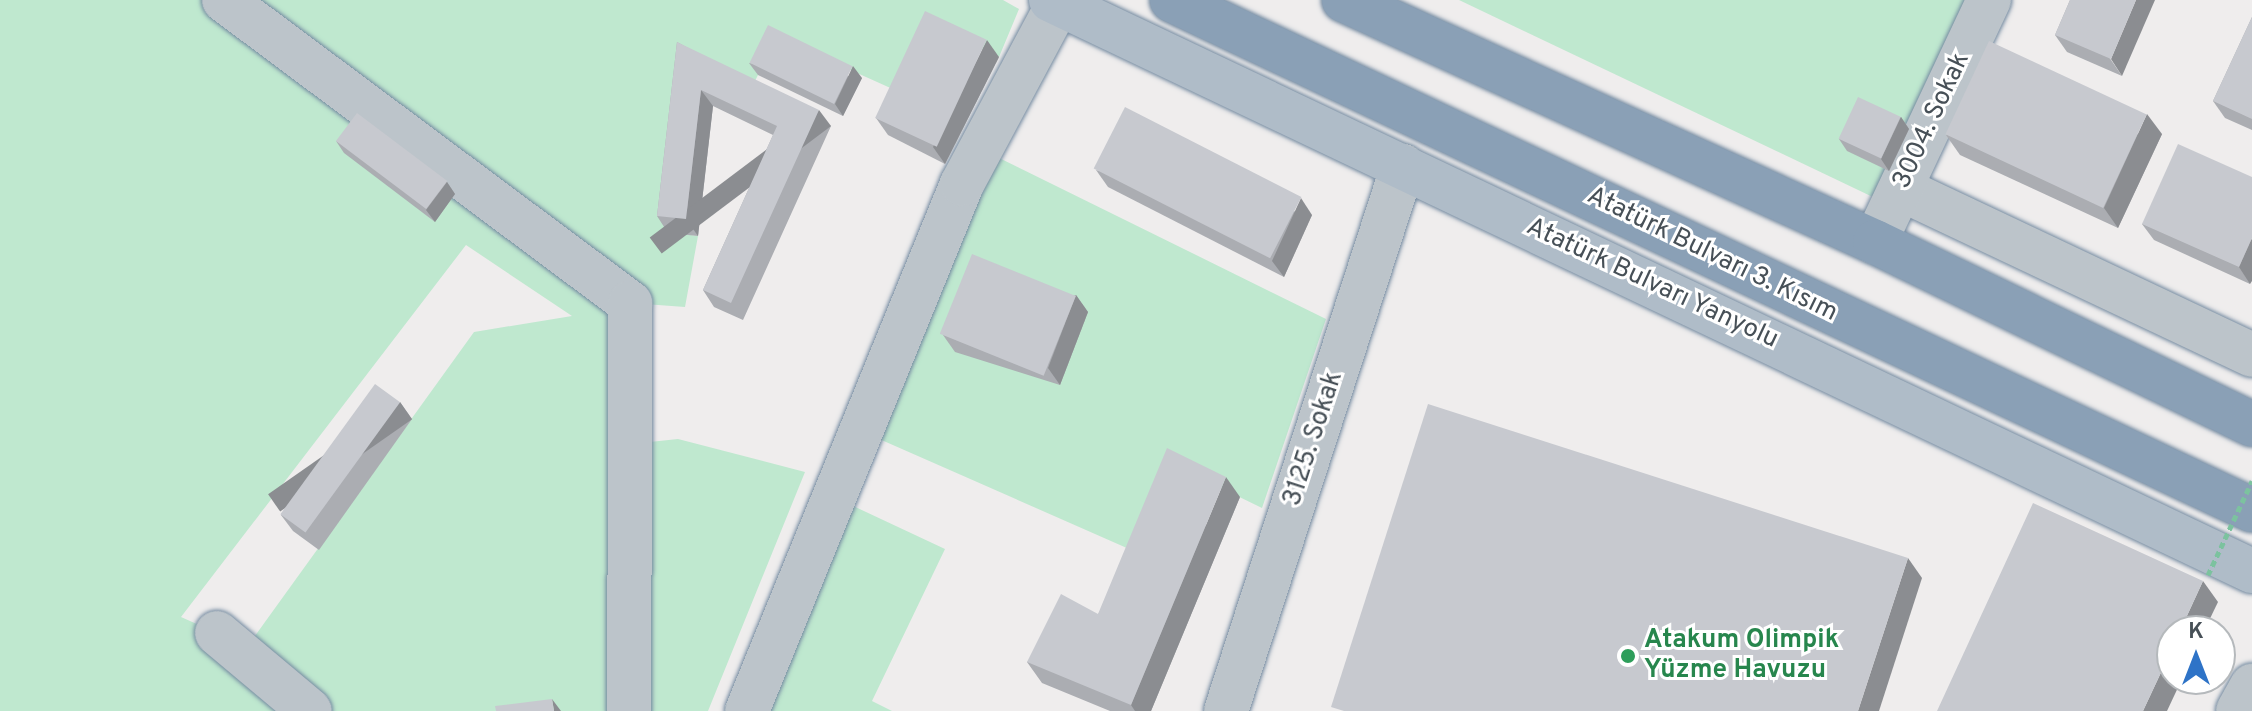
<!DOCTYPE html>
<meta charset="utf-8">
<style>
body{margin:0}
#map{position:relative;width:2252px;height:711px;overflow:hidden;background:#efeded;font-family:Overpass,sans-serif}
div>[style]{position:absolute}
.green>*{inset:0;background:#bfe8cf}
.roads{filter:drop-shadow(0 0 2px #758ba1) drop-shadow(0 0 2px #758ba1)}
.minor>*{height:44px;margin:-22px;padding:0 22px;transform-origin:22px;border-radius:22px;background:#bcc4ca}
.major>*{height:44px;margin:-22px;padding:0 22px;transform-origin:22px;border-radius:22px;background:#afbcc8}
.highway>*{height:44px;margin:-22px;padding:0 22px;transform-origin:22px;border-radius:22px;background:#8aa0b6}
.path-bridge>*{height:5px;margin-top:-2.5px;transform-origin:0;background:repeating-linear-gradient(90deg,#7cc29f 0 6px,transparent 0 10px)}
.wall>*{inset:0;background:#abadb2}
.shaded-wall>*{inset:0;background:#8b8d91;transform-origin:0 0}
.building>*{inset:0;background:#c7c9cf;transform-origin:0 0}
.dots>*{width:22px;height:22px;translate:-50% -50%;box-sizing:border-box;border:4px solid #fff;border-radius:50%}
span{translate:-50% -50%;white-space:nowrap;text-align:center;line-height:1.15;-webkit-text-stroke:6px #fff;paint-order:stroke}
.street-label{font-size:26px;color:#475057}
.leisure-label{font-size:26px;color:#27864d;font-weight:700}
.left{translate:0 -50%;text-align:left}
.north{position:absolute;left:2156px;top:615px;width:80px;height:80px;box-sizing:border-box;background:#fff;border:2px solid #b5b9bc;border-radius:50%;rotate:0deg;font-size:22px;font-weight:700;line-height:32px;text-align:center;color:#475057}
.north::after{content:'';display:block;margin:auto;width:28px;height:36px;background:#2e73c7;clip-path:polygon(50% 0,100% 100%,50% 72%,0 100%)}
</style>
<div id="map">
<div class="green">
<i style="clip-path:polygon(evenodd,0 0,1003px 0,1019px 9px,999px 57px,937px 28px,906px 95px,777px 37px,751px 89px,689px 59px,668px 232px,698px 236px,685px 307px,631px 303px,631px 444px,678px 439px,805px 472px,708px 711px,0 711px,0 0,466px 245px,572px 316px,474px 332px,242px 654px,217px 633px,181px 617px,466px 245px)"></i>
<i style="clip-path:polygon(1459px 0,1968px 0,1877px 199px)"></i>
<i style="clip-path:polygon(981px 149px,1326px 319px,1262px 508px,1182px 469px,1145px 556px,861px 431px)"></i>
<i style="clip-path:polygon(834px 497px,945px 549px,872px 701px,892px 711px,747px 711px)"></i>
</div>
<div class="roads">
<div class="minor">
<i style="left:224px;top:0;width:507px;rotate:36.73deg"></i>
<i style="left:630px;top:303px;width:408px;rotate:90.1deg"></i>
<i style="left:1901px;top:189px;width:388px;rotate:25.3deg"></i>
<i style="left:1875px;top:242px;width:268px;rotate:-64.8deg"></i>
<i style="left:217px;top:633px;width:121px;rotate:40deg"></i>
<i style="left:747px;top:711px;width:569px;rotate:-67.81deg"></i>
<i style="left:962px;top:184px;width:204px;rotate:-61.9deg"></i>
<i style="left:1226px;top:711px;width:573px;rotate:-72.01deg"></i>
<i style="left:2238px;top:711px;width:29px;rotate:-61deg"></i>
</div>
<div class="major">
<i style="left:1051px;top:0;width:1330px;rotate:25.43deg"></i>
</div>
<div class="highway">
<i style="left:1172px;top:0;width:1194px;rotate:25.28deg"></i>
<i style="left:1344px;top:0;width:584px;rotate:24.5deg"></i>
<i style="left:1875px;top:242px;width:419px;rotate:25.8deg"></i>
</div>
</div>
<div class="path-bridge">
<i style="left:2208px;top:575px;width:104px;rotate:-64.9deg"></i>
</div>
<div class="wall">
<i style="clip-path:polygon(2070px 0,2122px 76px,2067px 52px,2055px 35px)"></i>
<i style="clip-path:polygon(2252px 17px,2252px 130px,2225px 118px,2213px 101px)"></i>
<i style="clip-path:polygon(677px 42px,831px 126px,743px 320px,714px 307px,703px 290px,773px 135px,713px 106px,698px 236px,668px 233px,657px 216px)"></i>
<i style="clip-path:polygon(999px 57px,945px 164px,888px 135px,876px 118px)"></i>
<i style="clip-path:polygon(749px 63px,862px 78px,843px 116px,758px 75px)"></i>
<i style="clip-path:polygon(1901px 117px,1909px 129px,1889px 171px,1847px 151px,1839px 139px)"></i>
<i style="clip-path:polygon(2162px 134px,2118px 228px,1960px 155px,1946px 135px)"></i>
<i style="clip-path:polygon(336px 141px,447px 182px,455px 194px,435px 222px,344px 153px)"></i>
<i style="clip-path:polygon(1096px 170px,1312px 215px,1284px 277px,1108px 187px)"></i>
<i style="clip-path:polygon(2252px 177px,2250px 284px,2154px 240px,2142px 224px)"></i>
<i style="clip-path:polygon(1076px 295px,1088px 312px,1060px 385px,955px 352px,943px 335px)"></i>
<i style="clip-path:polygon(400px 402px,412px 419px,319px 550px,293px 531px,281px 515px)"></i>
<i style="clip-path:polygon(1240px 497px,1151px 711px,1110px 711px,1042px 683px,1027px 662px,1098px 614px)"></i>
</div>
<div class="shaded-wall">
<i style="clip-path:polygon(2136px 0,2155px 0,2122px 76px,2111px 59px)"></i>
<i style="clip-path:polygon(987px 40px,999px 57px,945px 164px,933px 147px)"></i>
<i style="clip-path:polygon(853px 66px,862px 78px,843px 116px,835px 104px)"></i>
<i style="clip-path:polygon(701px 90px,713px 106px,698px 236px,686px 219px)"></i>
<i style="left:819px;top:110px;width:20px;height:212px;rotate:53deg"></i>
<i style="clip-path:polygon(2147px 114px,2162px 134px,2118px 228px,2104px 208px)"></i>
<i style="clip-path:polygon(1901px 117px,1909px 129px,1889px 171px,1881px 159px)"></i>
<i style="clip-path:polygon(447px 182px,455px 194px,435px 222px,426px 210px)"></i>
<i style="clip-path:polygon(1301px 198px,1312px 215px,1284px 277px,1272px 261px)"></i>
<i style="clip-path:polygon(2252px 238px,2252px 281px,2250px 284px,2239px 267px)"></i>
<i style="clip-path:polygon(1076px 295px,1088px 312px,1060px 385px,1048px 368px)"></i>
<i style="left:400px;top:402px;width:21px;height:161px;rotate:55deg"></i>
<i style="clip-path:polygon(1226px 477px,1240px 497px,1151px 711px,1135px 711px,1131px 705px)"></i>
<i style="clip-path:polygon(1908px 558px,1922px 578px,1879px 711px,1858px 711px)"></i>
<i style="clip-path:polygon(2203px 581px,2218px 602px,2204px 631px,2180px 631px)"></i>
<i style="clip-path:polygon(2172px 649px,2172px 679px,2182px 679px,2167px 711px,2143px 711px)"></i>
<i style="clip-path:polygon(552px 699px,561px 711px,554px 711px)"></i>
</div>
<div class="building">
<i style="clip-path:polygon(2070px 0,2136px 0,2111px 59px,2055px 35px)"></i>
<i style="left:925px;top:11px;width:68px;height:118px;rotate:25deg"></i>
<i style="clip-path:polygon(2252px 17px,2252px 119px,2213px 101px)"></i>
<i style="left:768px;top:25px;width:94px;height:42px;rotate:26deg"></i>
<i style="left:1989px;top:41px;width:174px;height:103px;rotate:25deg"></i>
<i style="clip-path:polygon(677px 42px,819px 110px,731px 303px,703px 290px,777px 126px,701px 90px,686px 219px,657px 216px)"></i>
<i style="left:1858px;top:97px;width:47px;height:46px;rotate:25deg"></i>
<i style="left:1125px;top:107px;width:198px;height:69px;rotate:27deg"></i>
<i style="left:357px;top:113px;width:113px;height:35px;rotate:37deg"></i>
<i style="clip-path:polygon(2178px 144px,2252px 177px,2252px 238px,2239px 267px,2142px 224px)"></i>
<i style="left:972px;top:254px;width:112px;height:86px;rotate:22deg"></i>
<i style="left:375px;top:384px;width:31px;height:161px;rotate:36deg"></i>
<i style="clip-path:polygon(1428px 404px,1908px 558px,1858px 711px,1344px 711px,1331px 707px)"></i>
<i style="clip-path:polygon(1167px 448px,1226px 477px,1131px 705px,1027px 662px,1061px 594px,1098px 614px)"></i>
<i style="clip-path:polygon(2033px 503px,2203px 581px,2180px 631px,2172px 631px,2172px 649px,2143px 711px,1937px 711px)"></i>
<i style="clip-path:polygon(552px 699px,554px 711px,496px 711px,495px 706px)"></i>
</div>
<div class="dots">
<i style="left:1628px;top:656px;background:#2e9e5b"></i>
</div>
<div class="street-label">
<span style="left:1932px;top:121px;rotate:-65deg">3004. Sokak</span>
<span style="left:1712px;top:255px;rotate:26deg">Atatürk Bulvarı 3. Kısım</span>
<span style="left:1652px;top:284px;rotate:25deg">Atatürk Bulvarı Yanyolu</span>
<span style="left:1314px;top:439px;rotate:-72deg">3125. Sokak</span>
</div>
<div class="leisure-label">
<span class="left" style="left:1644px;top:656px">Atakum Olimpik<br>Yüzme Havuzu</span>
</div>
<div class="north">K</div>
</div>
